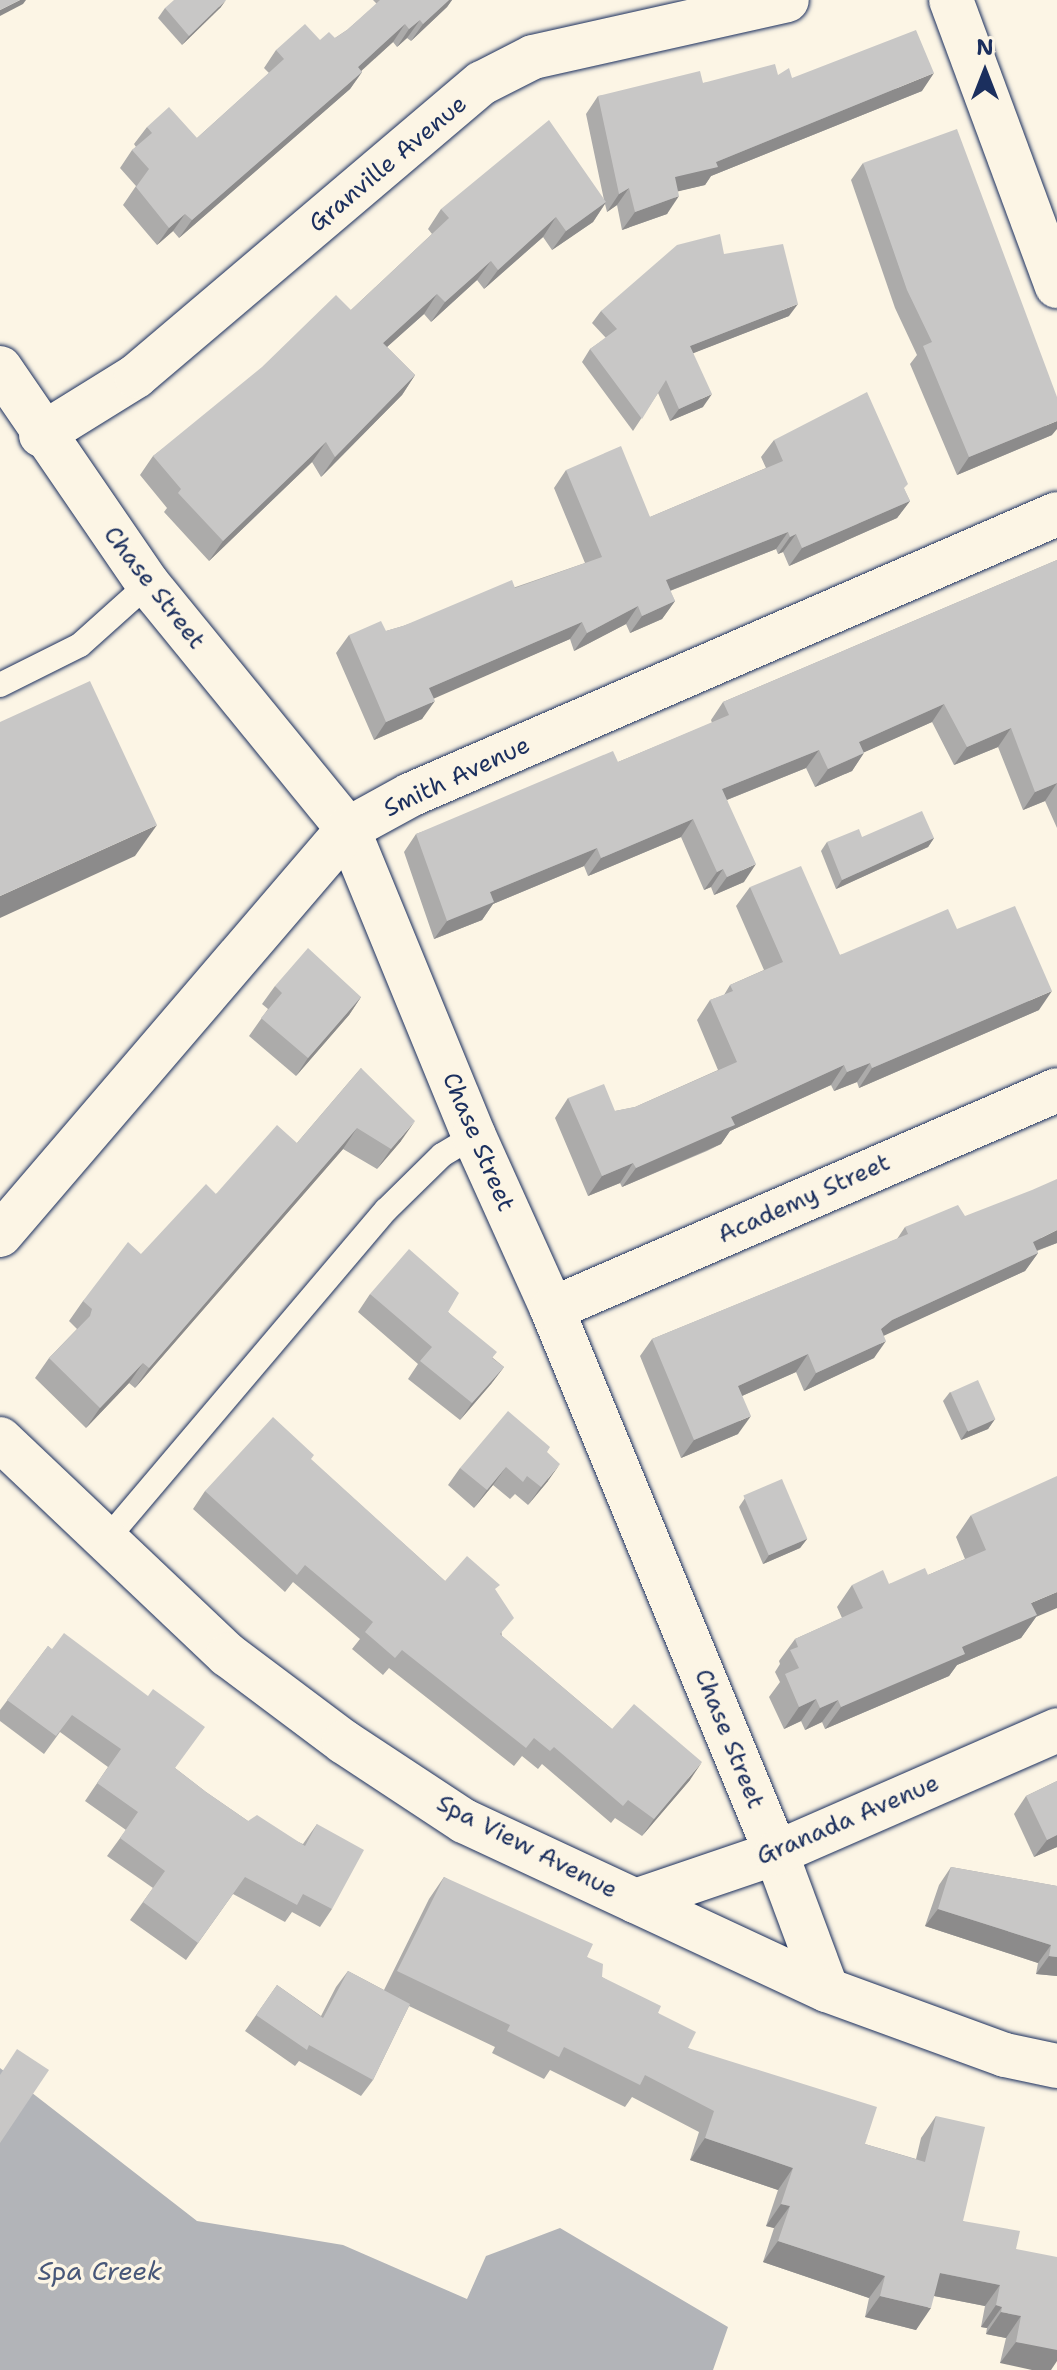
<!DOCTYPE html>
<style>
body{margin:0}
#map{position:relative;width:1057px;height:2370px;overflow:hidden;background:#fcf5e5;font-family:"Shantell Sans",sans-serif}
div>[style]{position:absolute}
.water>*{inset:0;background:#b2b4b8}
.roads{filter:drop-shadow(0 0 2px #1b2f5e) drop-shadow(0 0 2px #1b2f5e)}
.lane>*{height:24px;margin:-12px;padding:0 12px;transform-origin:12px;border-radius:12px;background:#fcf5e5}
.street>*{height:44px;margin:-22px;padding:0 22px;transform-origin:22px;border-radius:22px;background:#fcf5e5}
.wall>*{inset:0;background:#acabaa}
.shaded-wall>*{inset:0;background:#8c8b8b}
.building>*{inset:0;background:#c8c7c6;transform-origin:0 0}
span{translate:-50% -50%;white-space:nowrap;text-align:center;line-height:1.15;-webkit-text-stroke:7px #fcf5e5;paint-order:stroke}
.street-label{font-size:24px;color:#1b2f5e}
.water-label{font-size:26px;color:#485779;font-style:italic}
.north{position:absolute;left:945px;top:32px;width:80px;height:80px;-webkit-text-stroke:6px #fcf5e5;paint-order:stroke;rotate:0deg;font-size:22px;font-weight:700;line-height:32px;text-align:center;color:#1b2f5e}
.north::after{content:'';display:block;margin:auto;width:28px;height:36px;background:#1b2f5e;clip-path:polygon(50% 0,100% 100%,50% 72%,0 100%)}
</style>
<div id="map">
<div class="water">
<i style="clip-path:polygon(0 2068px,197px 2221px,343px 2245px,467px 2299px,486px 2256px,560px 2228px,728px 2327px,713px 2370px,0 2370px)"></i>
</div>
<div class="roads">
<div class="lane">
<i style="left:0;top:685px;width:89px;rotate:-26.6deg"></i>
<i style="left:80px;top:645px;width:91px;rotate:-41.9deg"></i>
<i style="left:106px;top:1540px;width:433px;rotate:-49.7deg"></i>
<i style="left:386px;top:1210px;width:78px;rotate:-44.5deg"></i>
<i style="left:442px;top:1155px;width:37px;rotate:-31deg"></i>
</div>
<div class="street">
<i style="left:951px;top:0;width:305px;rotate:69.7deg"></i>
<i style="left:0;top:368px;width:262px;rotate:55.6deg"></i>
<i style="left:148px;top:584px;width:316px;rotate:50.8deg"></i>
<i style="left:348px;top:829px;width:332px;rotate:67.7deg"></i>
<i style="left:474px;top:1136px;width:190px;rotate:65.7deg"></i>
<i style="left:552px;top:1309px;width:588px;rotate:67.62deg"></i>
<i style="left:776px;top:1853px;width:146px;rotate:69.6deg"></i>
<i style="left:41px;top:435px;width:112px;rotate:-31.8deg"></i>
<i style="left:136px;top:376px;width:453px;rotate:-40.3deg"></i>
<i style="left:482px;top:83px;width:57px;rotate:-27deg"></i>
<i style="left:533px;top:57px;width:260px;rotate:-12.6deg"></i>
<i style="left:0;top:1235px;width:535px;rotate:-49.4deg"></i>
<i style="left:348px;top:829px;width:71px;rotate:-28.7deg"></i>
<i style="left:410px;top:795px;width:705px;rotate:-23.48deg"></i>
<i style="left:552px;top:1309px;width:550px;rotate:-23.44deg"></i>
<i style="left:0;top:1439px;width:314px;rotate:43.5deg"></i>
<i style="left:228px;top:1655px;width:145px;rotate:36.9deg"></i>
<i style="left:344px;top:1742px;width:144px;rotate:33.4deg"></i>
<i style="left:464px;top:1821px;width:400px;rotate:25deg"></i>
<i style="left:827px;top:1990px;width:189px;rotate:20.1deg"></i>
<i style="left:1005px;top:2055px;width:53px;rotate:11.9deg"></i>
<i style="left:635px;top:1901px;width:149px;rotate:-18.8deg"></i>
<i style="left:776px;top:1853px;width:307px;rotate:-23.6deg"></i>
</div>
</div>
<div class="wall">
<i style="clip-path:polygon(373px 0,452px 0,447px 7px,411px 41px,407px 38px,397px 47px,393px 42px,361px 70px,362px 72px,350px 89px,179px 238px,173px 231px,157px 245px,123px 205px,136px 186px,120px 168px,132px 150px,136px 147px,134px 144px,147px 127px,197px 138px,269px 73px,264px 68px,276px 50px,335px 38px,347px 30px,377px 4px)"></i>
<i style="clip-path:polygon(221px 7px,182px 45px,158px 18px,165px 8px)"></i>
<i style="clip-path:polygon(778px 75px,792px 78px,922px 91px,711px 176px,705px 185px,678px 191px,667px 214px,622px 230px,617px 205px,607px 212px,605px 204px,593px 222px,552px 250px,543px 237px,484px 289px,477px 280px,431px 322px,424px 314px,387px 347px,415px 375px,402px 395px,321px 477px,312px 462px,209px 561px,164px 512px,167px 508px,140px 475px,153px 456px,351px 310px,432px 234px,428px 229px,441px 209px,604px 200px,586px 114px,598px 96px,703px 83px)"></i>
<i style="clip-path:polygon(863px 163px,1052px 435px,957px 475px,910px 364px,917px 355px,895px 308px,851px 180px)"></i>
<i style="clip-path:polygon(724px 254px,789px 316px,693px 353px,703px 407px,670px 421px,658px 393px,633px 431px,582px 362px,590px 349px,606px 338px,592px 323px,601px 311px)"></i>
<i style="clip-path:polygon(774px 440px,904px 489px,910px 501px,897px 518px,789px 566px,783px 552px,778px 554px,776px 549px,670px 591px,675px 601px,662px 619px,630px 633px,626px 624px,574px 651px,570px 639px,433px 698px,422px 719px,374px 740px,336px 653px,349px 635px,386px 631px,403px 626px,585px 563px,554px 488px,566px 470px,650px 517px,766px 468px,761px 457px)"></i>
<i style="clip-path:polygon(1057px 560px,1057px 828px,1045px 801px,1023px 810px,998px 747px,954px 765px,932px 722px,864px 752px,852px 771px,815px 787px,806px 768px,727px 800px,744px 882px,714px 895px,711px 887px,704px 890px,681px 837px,588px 876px,584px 866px,493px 904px,482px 920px,434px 939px,404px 852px,416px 834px,618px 762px,712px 723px,711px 720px,723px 702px)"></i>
<i style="clip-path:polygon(862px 837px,934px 838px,928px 847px,836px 889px,821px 851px,827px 842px)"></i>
<i style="clip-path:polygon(750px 887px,840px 955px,957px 929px,1039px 1010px,859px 1088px,857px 1082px,834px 1091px,831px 1085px,730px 1131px,721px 1144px,707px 1151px,622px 1187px,620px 1183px,588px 1196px,555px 1118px,568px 1098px,615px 1111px,635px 1107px,718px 1070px,697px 1020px,710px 1000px,724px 995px,730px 985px,764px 970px,736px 906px)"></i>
<i style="clip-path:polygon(275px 986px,361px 997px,349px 1015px,296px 1076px,249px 1036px,268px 1009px,262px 1004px)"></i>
<i style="clip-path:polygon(361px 1068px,401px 1141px,377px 1169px,343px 1149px,135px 1388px,129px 1383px,86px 1428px,35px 1378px,49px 1358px,77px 1329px,69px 1321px,83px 1301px,216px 1194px,297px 1143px)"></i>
<i style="clip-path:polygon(965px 1216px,1057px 1243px,1037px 1251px,1038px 1253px,1025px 1271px,884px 1335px,874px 1358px,804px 1391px,796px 1372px,742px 1396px,738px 1434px,681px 1458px,640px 1356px,652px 1339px,897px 1239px,905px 1227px)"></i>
<i style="clip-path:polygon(370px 1294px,448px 1312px,493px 1358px,504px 1367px,491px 1384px,460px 1420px,408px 1379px,418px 1364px,358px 1312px)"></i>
<i style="clip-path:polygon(950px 1392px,995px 1419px,988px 1429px,961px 1440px,943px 1401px)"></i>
<i style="clip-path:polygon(547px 1452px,548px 1481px,528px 1505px,515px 1494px,510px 1499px,493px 1485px,474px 1508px,448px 1485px,460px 1468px)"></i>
<i style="clip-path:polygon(311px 1460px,445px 1581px,496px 1591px,502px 1636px,612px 1729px,690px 1780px,642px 1836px,615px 1818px,611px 1823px,542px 1764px,538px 1769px,522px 1756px,514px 1766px,389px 1668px,383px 1675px,352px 1649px,360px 1639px,293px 1582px,285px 1592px,193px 1509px,205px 1491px)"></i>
<i style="clip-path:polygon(745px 1498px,807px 1539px,800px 1548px,763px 1564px,739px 1507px)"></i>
<i style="clip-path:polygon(971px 1515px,1036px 1617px,1021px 1638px,957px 1665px,949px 1676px,825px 1729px,822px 1722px,805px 1730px,801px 1721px,784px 1729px,769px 1697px,780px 1682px,775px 1672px,780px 1664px,779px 1661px,795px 1639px,842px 1618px,837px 1607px,852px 1585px,889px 1584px,928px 1575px,965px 1559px,956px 1537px)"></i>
<i style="clip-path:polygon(48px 1646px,175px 1768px,206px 1792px,248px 1821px,303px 1844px,317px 1824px,332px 1909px,320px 1927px,292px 1912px,285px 1922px,233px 1894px,186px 1960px,130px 1920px,153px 1888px,107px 1856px,126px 1830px,85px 1801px,108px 1767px,60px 1732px,44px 1754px,0 1721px,0 1710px)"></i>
<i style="clip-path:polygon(1057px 1781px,1057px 1847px,1034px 1857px,1014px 1814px,1026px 1796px)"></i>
<i style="clip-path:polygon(951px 1867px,1057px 1886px,1057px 1976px,1036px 1974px,1038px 1963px,925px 1926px,939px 1885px)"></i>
<i style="clip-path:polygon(444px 1877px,587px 1957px,602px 1977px,658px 2013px,688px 2048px,865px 2144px,916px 2159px,921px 2138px,936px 2116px,963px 2221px,1016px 2249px,1057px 2361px,1000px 2363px,1006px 2338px,986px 2334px,987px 2328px,981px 2327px,985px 2306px,934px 2296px,916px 2330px,865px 2317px,869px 2298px,763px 2262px,774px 2228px,766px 2226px,778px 2190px,690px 2160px,699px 2132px,632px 2097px,625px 2107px,550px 2070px,544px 2079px,492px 2053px,495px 2047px,409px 2006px,373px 2080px,361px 2096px,299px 2061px,295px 2066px,245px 2031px,277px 1985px,321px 2016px,336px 1987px,348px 1971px,384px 1990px,429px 1899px)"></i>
</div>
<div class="shaded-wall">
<i style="clip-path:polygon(20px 0,26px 0,23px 4px,0 16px,0 10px)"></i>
<i style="clip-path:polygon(226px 0,221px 7px,182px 45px,189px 36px)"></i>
<i style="clip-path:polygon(449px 0,452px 0,447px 7px,411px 41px,423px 24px)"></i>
<i style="clip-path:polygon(420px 20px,407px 38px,397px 47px,409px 29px)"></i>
<i style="clip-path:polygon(405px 24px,393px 42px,346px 85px,358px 67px)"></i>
<i style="clip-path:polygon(362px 72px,350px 89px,179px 238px,192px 220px)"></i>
<i style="clip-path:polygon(934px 73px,922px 91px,711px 176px,705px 185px,663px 195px,675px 177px,716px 162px)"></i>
<i style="clip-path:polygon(629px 188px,617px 205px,607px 212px,619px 194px)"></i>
<i style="clip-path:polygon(679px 196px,667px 214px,622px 230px,635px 212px)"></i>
<i style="clip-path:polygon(606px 202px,593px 222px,552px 250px,566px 231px)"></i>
<i style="clip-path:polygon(185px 214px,173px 231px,157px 245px,169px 228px)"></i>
<i style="clip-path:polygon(556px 217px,543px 237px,484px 289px,498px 270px)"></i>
<i style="clip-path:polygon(491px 261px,477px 280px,431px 322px,445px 302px)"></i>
<i style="clip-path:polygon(437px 294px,424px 314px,370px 362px,383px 343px)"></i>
<i style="clip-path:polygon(798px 304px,789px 316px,681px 358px,690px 346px)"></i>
<i style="clip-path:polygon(415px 375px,402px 395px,321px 477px,335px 457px)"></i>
<i style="clip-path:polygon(712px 394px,703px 407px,670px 421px,679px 409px)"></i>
<i style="clip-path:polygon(1057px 421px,1057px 429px,1052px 435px,957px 475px,969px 457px)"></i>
<i style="clip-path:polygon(326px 442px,312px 462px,209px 561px,223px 541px)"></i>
<i style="clip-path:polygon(910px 501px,897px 518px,789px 566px,802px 548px)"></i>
<i style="clip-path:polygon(788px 532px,776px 549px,654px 597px,666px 580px)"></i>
<i style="clip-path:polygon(796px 534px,783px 552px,778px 554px,790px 537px)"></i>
<i style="clip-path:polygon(675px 601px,662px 619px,630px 633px,642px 616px)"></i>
<i style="clip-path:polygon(638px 606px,626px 624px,574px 651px,587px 633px)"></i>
<i style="clip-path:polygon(582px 622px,570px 639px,417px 706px,429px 688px)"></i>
<i style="clip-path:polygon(435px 701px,422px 719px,374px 740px,386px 722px)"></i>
<i style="clip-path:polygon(944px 704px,932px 722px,847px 760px,859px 742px)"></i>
<i style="clip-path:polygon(1011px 728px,998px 747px,954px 765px,967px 747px)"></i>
<i style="clip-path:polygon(819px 750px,806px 768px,709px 807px,722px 789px)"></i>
<i style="clip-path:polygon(864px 753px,852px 771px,815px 787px,828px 769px)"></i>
<i style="clip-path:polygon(1057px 783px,1045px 801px,1023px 810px,1035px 792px)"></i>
<i style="clip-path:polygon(693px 819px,681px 837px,588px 876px,601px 858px)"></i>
<i style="clip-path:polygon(157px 825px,135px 856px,0 918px,0 896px)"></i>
<i style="clip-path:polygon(934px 838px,928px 847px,836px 889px,842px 880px)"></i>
<i style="clip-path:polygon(597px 848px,584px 866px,493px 904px,482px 920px,434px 939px,447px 921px,490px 892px)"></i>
<i style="clip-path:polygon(756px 864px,744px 882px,714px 895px,727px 877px)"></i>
<i style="clip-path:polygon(723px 869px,711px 887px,704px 890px,717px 872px)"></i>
<i style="clip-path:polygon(1052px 991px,1039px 1010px,859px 1088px,872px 1068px)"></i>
<i style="clip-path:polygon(361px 997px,349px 1015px,296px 1076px,308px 1058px)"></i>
<i style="clip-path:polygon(870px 1063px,857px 1082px,834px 1091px,847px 1072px)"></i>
<i style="clip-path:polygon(844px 1065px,831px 1085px,730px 1131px,721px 1144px,622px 1187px,636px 1168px,731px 1117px)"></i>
<i style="clip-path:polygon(415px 1121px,401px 1141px,377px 1169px,391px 1149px)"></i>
<i style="clip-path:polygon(357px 1128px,343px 1149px,135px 1388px,149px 1368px)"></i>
<i style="clip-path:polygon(633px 1163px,620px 1183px,588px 1196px,602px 1176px)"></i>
<i style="clip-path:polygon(1057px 1230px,1057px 1243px,1038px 1250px,1020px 1260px,1033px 1242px)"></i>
<i style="clip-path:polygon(1038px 1253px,1025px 1271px,879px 1338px,881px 1329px,892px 1320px)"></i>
<i style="clip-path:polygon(886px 1341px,874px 1358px,804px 1391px,816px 1373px)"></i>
<i style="clip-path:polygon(808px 1354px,796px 1372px,726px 1403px,738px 1386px)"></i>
<i style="clip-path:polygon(143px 1363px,129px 1383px,86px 1428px,100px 1408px)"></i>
<i style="clip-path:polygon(504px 1367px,491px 1384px,460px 1420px,472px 1403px)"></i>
<i style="clip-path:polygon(751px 1416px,738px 1434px,681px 1458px,694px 1440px)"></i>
<i style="clip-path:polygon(995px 1419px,988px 1429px,961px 1440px,967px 1431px)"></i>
<i style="clip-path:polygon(560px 1464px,548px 1481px,528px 1505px,541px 1487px)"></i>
<i style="clip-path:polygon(506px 1467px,493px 1485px,474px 1508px,487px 1490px)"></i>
<i style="clip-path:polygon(807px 1539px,800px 1548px,763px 1564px,769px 1555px)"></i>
<i style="clip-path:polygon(1057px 1592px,1057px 1608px,1036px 1617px,1021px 1638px,957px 1665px,949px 1676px,825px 1729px,841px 1707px,962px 1647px,1031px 1603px)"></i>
<i style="clip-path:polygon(816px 1699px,801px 1721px,784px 1729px,799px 1707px)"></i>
<i style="clip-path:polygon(838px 1700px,822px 1722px,805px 1730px,820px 1708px)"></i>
<i style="clip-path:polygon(702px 1762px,690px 1780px,642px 1836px,654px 1819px)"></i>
<i style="clip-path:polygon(1057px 1835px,1057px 1847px,1034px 1857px,1047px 1840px)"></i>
<i style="clip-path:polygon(938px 1909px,1051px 1945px,1038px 1963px,925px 1926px)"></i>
<i style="clip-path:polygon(1049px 1956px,1057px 1957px,1057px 1976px,1036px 1974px)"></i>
<i style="clip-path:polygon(705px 2138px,793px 2168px,778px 2190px,690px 2160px)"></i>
<i style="clip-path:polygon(781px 2204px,790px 2206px,774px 2228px,766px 2226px)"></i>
<i style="clip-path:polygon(778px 2241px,885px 2276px,869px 2298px,763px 2262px)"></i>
<i style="clip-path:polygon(940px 2273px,1000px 2285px,985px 2306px,924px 2294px)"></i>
<i style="clip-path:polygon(880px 2296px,931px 2308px,916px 2330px,865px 2317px)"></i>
<i style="clip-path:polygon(996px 2305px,1002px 2307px,987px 2328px,981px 2327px)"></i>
<i style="clip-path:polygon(1001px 2312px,1021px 2316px,1006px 2338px,986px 2334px)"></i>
<i style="clip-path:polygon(1016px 2342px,1057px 2347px,1057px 2361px,1051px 2370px,1032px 2370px,1000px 2363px)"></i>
</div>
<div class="building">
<i style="clip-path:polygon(0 0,20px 0,0 10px)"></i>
<i style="clip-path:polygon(174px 0,226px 0,189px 36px,165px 8px)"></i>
<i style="clip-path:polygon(380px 0,449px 0,423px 24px,420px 20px,409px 29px,405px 24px,358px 67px,362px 72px,192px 220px,185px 214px,169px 228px,136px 187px,149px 169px,132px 150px,152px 133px,147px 127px,169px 107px,197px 138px,284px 59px,276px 50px,305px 24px,320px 40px,329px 32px,335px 38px,347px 30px)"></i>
<i style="clip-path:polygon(916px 30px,934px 73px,716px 162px,718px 167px,675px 177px,679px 196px,635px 212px,629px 188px,619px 194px,598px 96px,700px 71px,703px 83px,775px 64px,778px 75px,789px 68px,792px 78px)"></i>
<i style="clip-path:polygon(549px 120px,606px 202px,566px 231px,556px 217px,498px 270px,491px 261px,445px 302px,437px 294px,383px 343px,415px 375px,335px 457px,326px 442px,223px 541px,178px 493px,181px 489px,153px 456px,262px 367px,336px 295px,351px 310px,449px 218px,441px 209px)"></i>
<i style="clip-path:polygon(957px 129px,1057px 397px,1057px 421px,969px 457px,923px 346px,932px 342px,907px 290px,863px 163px)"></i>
<i style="clip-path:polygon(720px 234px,724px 254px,783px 244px,798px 304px,690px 346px,712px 394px,679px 409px,666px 380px,642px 419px,590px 349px,617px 329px,601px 311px,677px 245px)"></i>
<i style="clip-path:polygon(867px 392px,908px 484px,904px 488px,910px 501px,802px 548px,796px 534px,790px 537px,788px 532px,666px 580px,675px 601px,642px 616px,638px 606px,587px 633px,582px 622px,429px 688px,435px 701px,386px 722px,349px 635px,381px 621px,386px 631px,403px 626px,512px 580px,515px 588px,602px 557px,566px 470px,621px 446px,650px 517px,783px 461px,774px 440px)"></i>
<i style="clip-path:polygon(1057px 560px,1057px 783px,1035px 792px,1011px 728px,967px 747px,944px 704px,859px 742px,864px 753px,828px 769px,819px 750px,722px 789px,756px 864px,727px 877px,723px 869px,717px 872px,693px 819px,601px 858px,597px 848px,490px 892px,494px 902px,447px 921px,416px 834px,613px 751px,618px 762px,729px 715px,723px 702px)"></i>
<i style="clip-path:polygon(90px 681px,157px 825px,0 896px,0 722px)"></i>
<i style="clip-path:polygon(922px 811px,934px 838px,842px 880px,827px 842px,859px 829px,862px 837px)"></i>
<i style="clip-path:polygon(801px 866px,840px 955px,948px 909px,957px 929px,1015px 906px,1052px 991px,872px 1068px,870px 1063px,847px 1072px,844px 1065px,731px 1117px,735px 1125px,720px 1131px,636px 1168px,633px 1163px,602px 1176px,568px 1098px,604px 1084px,615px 1111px,635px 1107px,737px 1062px,710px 1000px,733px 991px,730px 985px,783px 962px,750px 887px)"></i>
<i style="clip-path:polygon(308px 948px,361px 997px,308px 1058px,261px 1018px,282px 993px,275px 986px)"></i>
<i style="clip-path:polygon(361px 1068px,415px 1121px,391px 1149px,357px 1128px,149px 1368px,143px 1363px,100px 1408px,49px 1358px,90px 1316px,92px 1309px,83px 1301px,128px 1242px,141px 1254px,206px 1184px,216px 1194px,277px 1125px,297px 1143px)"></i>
<i style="clip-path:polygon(1057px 1179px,1057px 1230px,1033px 1242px,1038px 1253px,892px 1320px,881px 1329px,886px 1341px,816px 1373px,808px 1354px,738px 1386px,751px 1416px,694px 1440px,652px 1339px,908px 1234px,905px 1227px,958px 1205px,965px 1216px,1032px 1190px)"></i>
<i style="clip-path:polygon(409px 1249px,459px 1293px,448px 1312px,497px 1352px,492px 1358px,504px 1367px,472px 1403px,420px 1361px,432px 1347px,370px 1294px)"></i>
<i style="left:978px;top:1380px;width:43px;height:30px;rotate:66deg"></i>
<i style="clip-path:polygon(508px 1411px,550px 1447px,547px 1452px,560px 1464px,541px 1487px,527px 1476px,523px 1482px,506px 1467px,487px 1490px,460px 1468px)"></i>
<i style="clip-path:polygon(273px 1417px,314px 1455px,311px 1459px,445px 1581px,467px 1556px,500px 1585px,495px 1589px,514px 1618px,500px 1634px,612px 1729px,634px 1704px,702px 1762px,654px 1819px,628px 1800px,623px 1806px,554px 1747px,550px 1751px,534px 1738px,526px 1748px,402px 1650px,395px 1658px,365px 1632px,373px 1622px,305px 1565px,297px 1575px,205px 1491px)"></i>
<i style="clip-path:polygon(1057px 1476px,1057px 1592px,1031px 1603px,1037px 1615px,962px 1647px,965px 1654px,841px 1707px,838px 1700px,820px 1708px,816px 1699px,799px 1707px,785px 1674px,799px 1668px,790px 1650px,798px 1647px,795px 1639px,863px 1608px,852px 1585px,883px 1570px,889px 1584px,925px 1568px,928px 1575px,986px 1550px,971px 1515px)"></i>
<i style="left:782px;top:1479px;width:65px;height:42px;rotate:67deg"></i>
<i style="clip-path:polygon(64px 1633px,148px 1696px,153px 1689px,205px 1727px,175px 1768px,206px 1792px,248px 1821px,257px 1815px,305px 1846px,317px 1824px,364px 1850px,332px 1909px,303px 1894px,297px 1905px,245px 1877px,198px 1943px,143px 1902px,165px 1871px,120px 1838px,138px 1812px,97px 1783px,121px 1749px,72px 1715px,56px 1736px,7px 1700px,48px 1646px,52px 1649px)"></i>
<i style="clip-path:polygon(1057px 1781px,1057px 1835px,1047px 1840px,1026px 1796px)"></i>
<i style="clip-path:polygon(951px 1867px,1057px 1886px,1057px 1957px,1049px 1956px,1051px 1945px,938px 1909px)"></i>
<i style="clip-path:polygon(444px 1877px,593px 1944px,587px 1957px,603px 1964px,602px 1977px,661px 2006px,658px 2013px,696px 2032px,688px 2048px,877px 2107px,865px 2144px,925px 2162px,936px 2116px,985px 2127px,963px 2221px,1020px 2231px,1016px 2249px,1057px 2257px,1057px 2350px,1016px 2342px,1021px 2316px,1001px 2312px,1002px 2307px,996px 2305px,1000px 2285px,940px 2273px,931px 2308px,880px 2296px,885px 2276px,778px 2241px,790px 2206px,781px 2204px,793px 2168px,705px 2138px,714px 2111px,645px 2075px,640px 2085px,564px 2047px,559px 2057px,507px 2031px,510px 2025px,397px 1971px)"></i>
<i style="clip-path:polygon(348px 1971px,410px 2004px,373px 2080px,309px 2045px,307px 2050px,256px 2015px,277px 1985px,323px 2018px)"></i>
<i style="clip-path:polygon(17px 2049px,49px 2070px,0 2143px,0 2075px)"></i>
</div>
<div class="street-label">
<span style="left:388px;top:164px;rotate:-40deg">Granville Avenue</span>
<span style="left:154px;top:588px;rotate:52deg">Chase Street</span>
<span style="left:457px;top:777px;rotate:-25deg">Smith Avenue</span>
<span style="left:478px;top:1142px;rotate:67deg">Chase Street</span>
<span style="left:804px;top:1199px;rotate:-24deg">Academy Street</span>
<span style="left:729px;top:1739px;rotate:68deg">Chase Street</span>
<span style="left:848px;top:1820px;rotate:-23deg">Granada Avenue</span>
<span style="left:527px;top:1847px;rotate:27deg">Spa View Avenue</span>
</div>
<div class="water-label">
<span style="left:100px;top:2271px">Spa Creek</span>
</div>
<div class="north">N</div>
</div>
